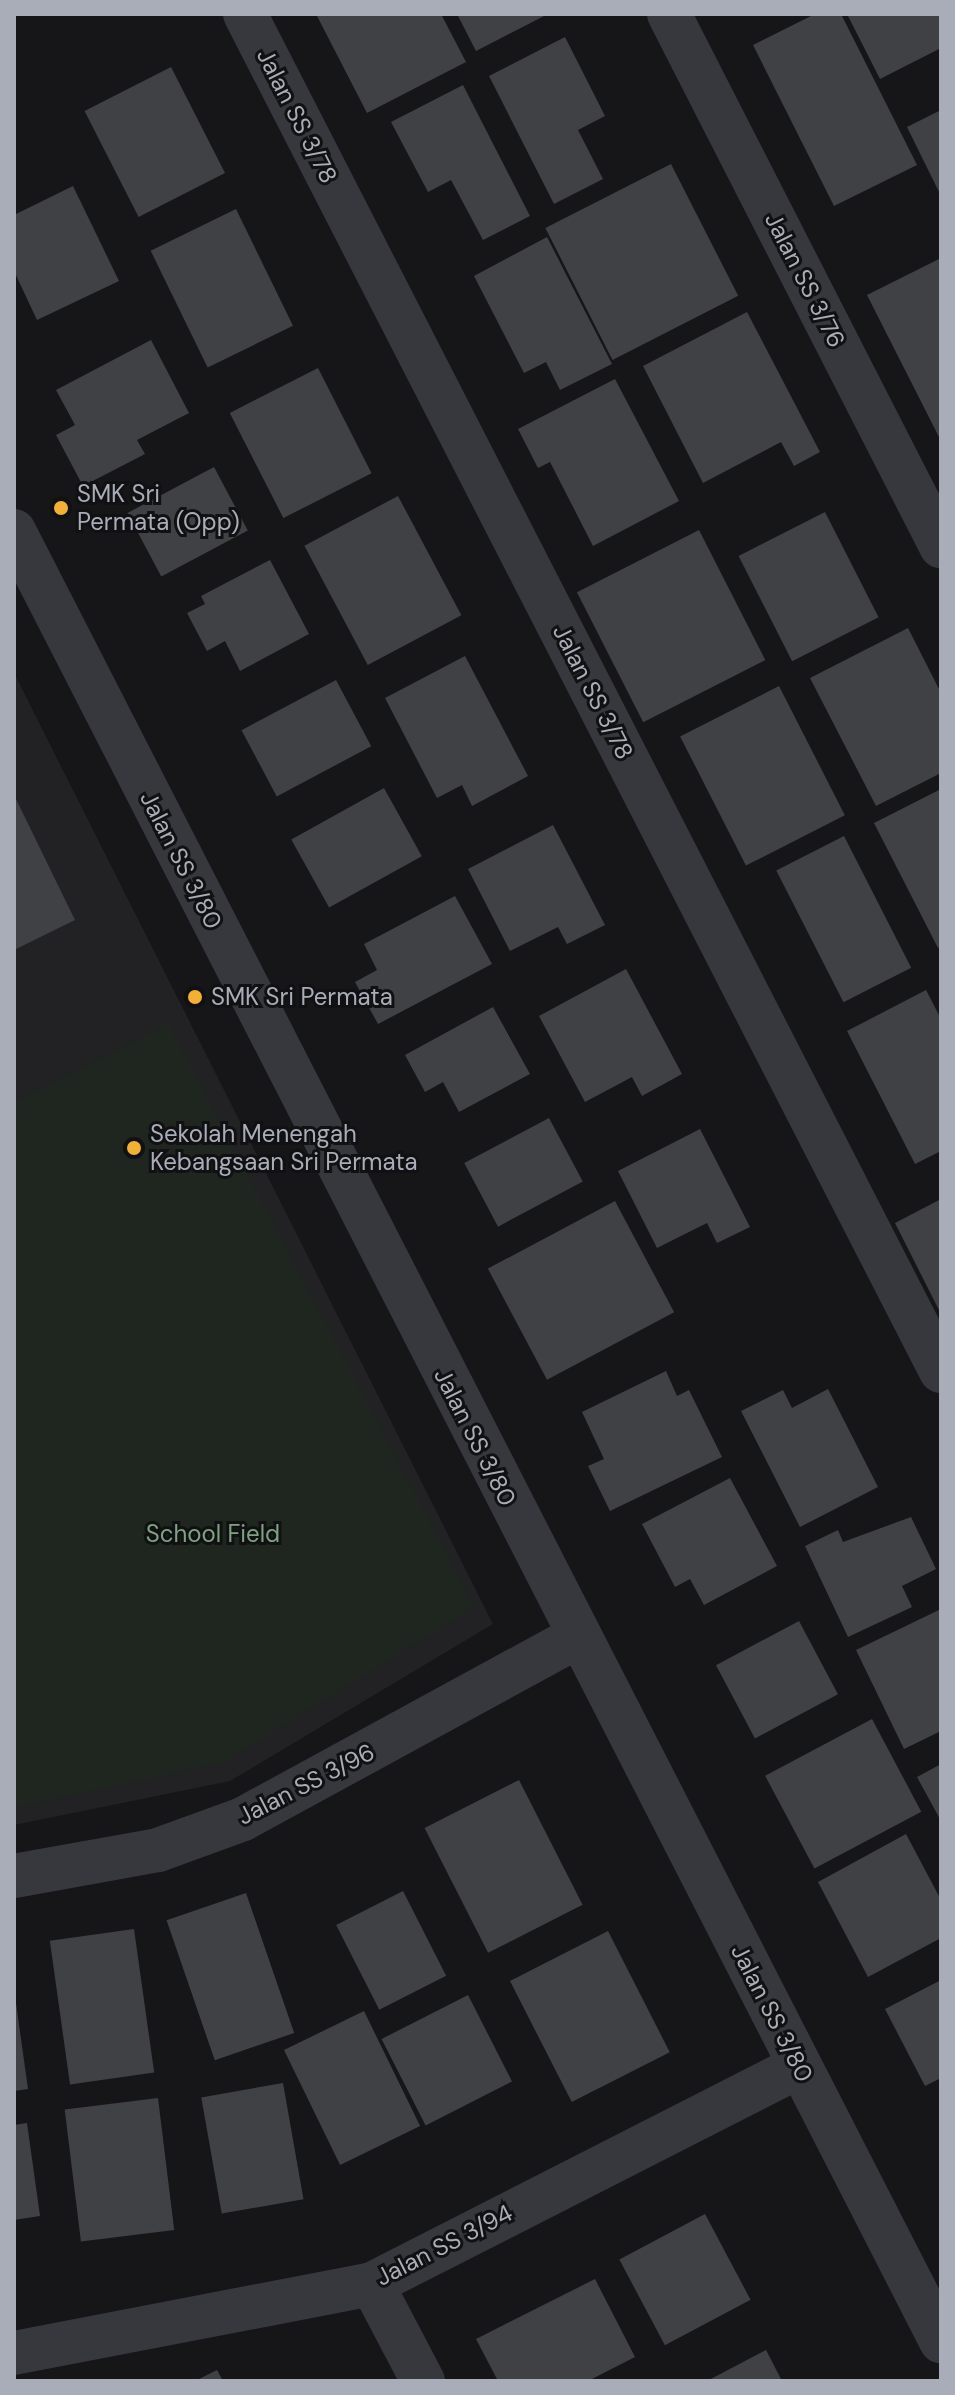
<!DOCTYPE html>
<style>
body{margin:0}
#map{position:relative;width:955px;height:2395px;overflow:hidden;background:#161618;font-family:"DM Sans",sans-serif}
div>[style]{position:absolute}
.built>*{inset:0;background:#222225}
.green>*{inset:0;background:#1e261f}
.building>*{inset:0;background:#404145;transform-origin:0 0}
.minor>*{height:44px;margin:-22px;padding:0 22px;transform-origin:22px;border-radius:22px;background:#37383d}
.dots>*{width:22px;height:22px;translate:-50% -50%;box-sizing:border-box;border:4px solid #111113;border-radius:50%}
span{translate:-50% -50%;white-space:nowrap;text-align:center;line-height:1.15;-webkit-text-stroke:6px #111113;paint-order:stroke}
.street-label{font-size:24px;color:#a8adb8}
.poi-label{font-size:24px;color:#a8adb8}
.left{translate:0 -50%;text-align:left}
.park-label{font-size:24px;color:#7fa381}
.frame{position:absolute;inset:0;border:16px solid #a8adb8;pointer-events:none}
</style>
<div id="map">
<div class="built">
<i style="clip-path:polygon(14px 673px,493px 1624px,230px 1781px,14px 1825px)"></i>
</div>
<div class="green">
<i style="clip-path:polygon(168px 1023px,475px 1607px,224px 1762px,14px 1808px,14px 1103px)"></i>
</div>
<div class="building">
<i style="clip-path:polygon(316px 14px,441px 14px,466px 62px,367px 113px)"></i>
<i style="clip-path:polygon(457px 14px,548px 14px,476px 51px)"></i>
<i style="clip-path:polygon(815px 14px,841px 14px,917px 165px,834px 206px,753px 45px)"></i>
<i style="clip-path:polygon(847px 14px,941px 14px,941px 48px,880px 79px)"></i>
<i style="clip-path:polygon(565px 37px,605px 116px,578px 130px,603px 179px,554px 204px,489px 76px)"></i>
<i style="left:171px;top:67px;width:119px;height:97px;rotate:63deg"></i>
<i style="clip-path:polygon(463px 85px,530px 216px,483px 240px,451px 180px,428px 192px,391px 122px)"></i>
<i style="clip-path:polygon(941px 110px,941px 196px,907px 127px)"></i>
<i style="left:671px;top:164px;width:148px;height:141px;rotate:63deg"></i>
<i style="clip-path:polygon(73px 186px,119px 281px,37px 320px,14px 271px,14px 215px)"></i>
<i style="left:236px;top:209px;width:130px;height:95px;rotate:64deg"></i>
<i style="clip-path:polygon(547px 237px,612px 364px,560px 390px,546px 362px,524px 373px,474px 276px)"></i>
<i style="clip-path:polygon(941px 258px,941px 441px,867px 295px)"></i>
<i style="clip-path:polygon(747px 312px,820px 452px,794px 466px,781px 442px,703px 483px,643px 366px)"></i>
<i style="clip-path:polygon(151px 340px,189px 413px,137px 440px,145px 454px,83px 486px,56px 435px,75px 425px,56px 390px)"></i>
<i style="left:318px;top:368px;width:118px;height:99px;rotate:63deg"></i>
<i style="clip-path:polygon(615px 379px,679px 501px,593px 546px,550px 462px,538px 468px,518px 429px)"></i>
<i style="left:214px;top:467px;width:72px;height:98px;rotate:62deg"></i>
<i style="left:398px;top:496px;width:135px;height:106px;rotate:62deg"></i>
<i style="left:825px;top:512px;width:118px;height:97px;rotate:63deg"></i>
<i style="left:699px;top:530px;width:146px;height:137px;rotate:63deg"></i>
<i style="clip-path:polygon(270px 560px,309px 634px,240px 671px,225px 641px,207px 651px,187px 613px,205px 604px,201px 596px)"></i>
<i style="clip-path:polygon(908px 628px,941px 693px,941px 773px,876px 806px,810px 678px)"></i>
<i style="clip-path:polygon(465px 656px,528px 776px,472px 806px,462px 785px,437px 798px,385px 698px)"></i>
<i style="left:336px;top:680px;width:75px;height:107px;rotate:62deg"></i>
<i style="left:779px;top:686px;width:145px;height:111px;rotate:63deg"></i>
<i style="left:384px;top:788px;width:78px;height:106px;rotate:61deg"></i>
<i style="clip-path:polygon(941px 789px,941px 946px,938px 948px,874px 823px)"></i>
<i style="clip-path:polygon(14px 795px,75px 920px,14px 950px)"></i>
<i style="clip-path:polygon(553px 825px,605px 925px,567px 944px,558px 927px,510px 951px,468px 869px)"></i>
<i style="left:844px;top:836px;width:148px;height:76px;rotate:63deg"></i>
<i style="clip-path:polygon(455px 896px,492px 964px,378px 1024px,355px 982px,377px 970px,364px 944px)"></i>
<i style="clip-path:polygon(626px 969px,682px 1074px,642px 1096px,632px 1077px,585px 1102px,539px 1016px)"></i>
<i style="clip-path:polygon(926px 990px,941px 1019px,941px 1151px,915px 1164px,847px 1031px)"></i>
<i style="clip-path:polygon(493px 1007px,530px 1074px,459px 1112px,443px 1082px,425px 1092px,405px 1055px)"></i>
<i style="left:549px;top:1118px;width:72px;height:96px;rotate:62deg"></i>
<i style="clip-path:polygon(700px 1129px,750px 1227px,717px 1243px,707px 1223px,657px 1248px,618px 1171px)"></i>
<i style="clip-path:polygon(941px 1199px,941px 1314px,895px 1223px)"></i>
<i style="left:615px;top:1201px;width:126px;height:144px;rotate:62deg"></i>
<i style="clip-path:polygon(666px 1371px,677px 1396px,689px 1390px,722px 1457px,610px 1511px,588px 1466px,604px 1459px,582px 1412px)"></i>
<i style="clip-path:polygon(828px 1389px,878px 1487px,800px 1527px,741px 1411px,783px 1390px,792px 1408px)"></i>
<i style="clip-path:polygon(730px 1478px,777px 1566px,704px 1605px,690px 1579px,675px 1587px,642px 1524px)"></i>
<i style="clip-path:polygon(911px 1517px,936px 1569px,902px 1586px,912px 1607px,848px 1637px,805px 1546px,838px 1530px,843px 1542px)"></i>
<i style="clip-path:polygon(941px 1609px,941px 1731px,904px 1749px,856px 1650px)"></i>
<i style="left:799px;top:1621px;width:83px;height:94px;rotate:62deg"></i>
<i style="left:872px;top:1719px;width:105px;height:121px;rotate:62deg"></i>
<i style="clip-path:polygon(941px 1764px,941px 1821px,917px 1777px)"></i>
<i style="left:519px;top:1780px;width:140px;height:106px;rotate:63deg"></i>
<i style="clip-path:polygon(906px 1834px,941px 1900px,941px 1938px,868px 1977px,818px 1882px)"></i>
<i style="left:403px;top:1891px;width:95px;height:75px;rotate:63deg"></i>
<i style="left:246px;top:1893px;width:148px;height:84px;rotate:71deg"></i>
<i style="left:134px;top:1929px;width:145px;height:85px;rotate:82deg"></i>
<i style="left:608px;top:1931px;width:136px;height:110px;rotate:63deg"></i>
<i style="clip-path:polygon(941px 1980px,941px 2078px,925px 2086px,885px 2009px)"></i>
<i style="left:468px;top:1995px;width:97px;height:97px;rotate:63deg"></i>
<i style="clip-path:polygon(16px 2003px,28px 2089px,14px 2091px,14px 2004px)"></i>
<i style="left:364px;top:2011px;width:128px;height:89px;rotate:64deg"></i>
<i style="left:283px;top:2083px;width:118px;height:83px;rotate:80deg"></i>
<i style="left:158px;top:2098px;width:133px;height:94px;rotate:83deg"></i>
<i style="clip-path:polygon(27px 2123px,40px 2216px,14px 2220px,14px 2125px)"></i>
<i style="left:705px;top:2214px;width:97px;height:97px;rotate:62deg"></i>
<i style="clip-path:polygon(595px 2279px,635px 2357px,588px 2381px,498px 2381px,476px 2339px)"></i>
<i style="clip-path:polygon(766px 2350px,782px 2381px,707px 2381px)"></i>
<i style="clip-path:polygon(217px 2370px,223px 2381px,195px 2381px)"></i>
</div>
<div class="minor">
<i style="left:245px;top:14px;width:1525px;rotate:62.85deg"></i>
<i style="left:669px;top:14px;width:598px;rotate:62.92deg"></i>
<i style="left:14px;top:531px;width:2034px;rotate:62.88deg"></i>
<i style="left:14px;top:1876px;width:146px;rotate:-10.2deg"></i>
<i style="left:158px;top:1850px;width:90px;rotate:-20deg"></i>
<i style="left:243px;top:1819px;width:380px;rotate:-28.6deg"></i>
<i style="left:372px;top:2284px;width:110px;rotate:62.3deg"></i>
<i style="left:14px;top:2353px;width:365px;rotate:-10.9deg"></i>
<i style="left:372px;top:2284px;width:480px;rotate:-27deg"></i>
</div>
<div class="dots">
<i style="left:61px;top:508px;background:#f2b134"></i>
<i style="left:195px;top:997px;background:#f2b134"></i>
<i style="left:134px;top:1148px;background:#f2b134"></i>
</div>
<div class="street-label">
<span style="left:297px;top:116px;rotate:63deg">Jalan SS 3/78</span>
<span style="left:805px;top:280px;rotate:63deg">Jalan SS 3/76</span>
<span style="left:593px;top:692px;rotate:63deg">Jalan SS 3/78</span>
<span style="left:181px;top:860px;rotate:63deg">Jalan SS 3/80</span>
<span style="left:475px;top:1437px;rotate:63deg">Jalan SS 3/80</span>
<span style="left:306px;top:1784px;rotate:-27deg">Jalan SS 3/96</span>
<span style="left:772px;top:2013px;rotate:63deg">Jalan SS 3/80</span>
<span style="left:444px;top:2245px;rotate:-27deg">Jalan SS 3/94</span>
</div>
<div class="poi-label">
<span class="left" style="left:77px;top:508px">SMK Sri<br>Permata (Opp)</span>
<span class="left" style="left:211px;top:997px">SMK Sri Permata</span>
<span class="left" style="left:150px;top:1148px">Sekolah Menengah<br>Kebangsaan Sri Permata</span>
</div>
<div class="park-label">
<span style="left:213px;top:1534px">School Field</span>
</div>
<div class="frame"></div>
</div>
